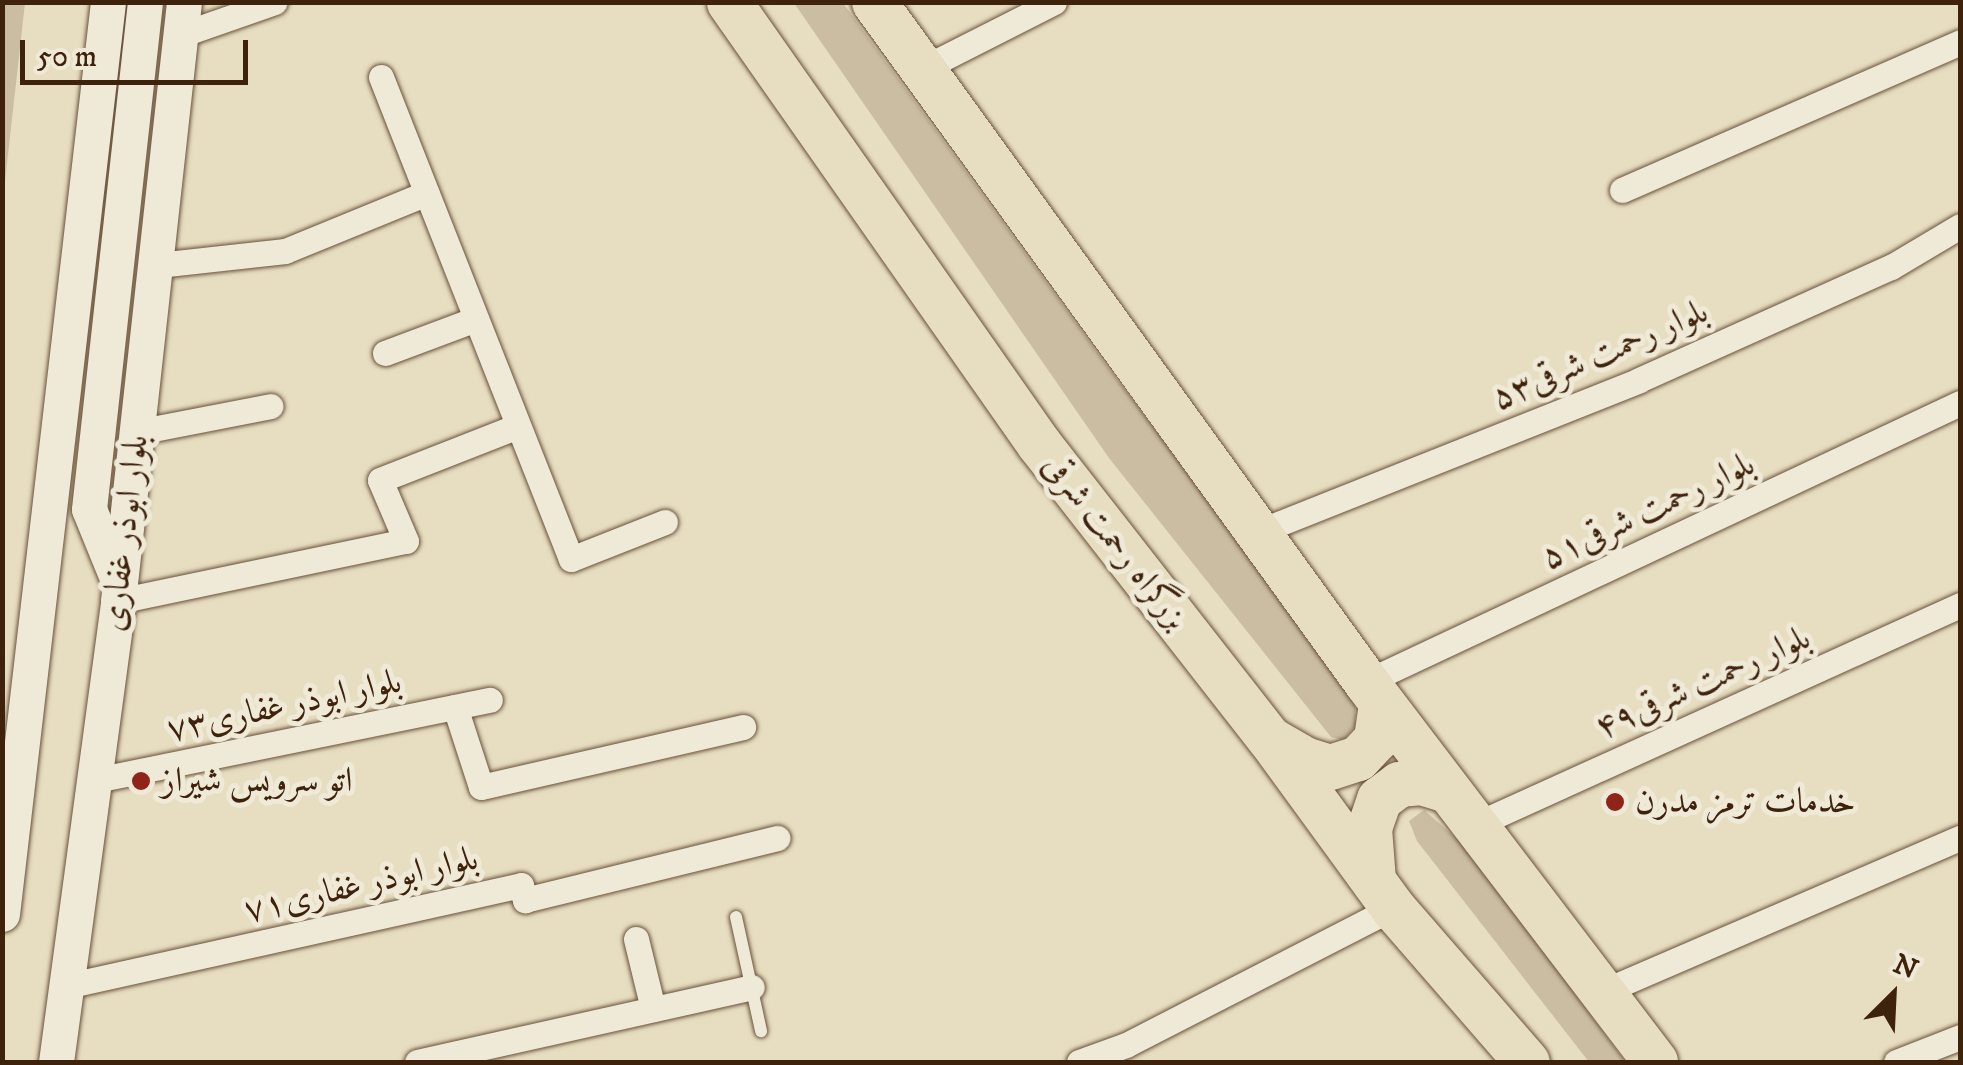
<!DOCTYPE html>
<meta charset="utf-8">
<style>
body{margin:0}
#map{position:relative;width:1963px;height:1065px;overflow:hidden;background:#e7ddc1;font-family:"IM FELL DW Pica",Amiri,serif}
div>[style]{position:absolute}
.green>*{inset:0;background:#cabda2}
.roads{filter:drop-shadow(0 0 2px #685139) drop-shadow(0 0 2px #685139)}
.lane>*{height:12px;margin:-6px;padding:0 6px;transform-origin:6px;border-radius:6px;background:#efe9d7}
.street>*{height:25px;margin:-12.5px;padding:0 12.5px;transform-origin:12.5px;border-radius:12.5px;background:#efe9d7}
.secondary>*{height:35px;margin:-17.5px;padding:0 17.5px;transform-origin:17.5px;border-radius:17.5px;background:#efe9d7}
.highway>*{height:45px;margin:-22.5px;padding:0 22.5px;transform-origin:22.5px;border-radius:22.5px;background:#e7ddc1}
.dots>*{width:28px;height:28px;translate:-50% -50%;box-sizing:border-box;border:5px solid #efe9d7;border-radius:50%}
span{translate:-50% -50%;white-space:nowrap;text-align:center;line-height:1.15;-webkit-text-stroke:10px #efe9d7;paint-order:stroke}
.street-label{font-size:35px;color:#3e220c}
.poi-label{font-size:35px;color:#3e220c}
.left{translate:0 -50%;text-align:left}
.frame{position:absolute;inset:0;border:5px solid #3e220c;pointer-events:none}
.north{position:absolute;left:1843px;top:945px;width:100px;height:100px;-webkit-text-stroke:8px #efe9d7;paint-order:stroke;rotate:24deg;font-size:28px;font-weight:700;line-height:40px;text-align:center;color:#3e220c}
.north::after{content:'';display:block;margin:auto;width:35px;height:45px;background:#3e220c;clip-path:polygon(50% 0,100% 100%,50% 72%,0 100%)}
.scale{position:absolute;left:20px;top:40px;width:228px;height:45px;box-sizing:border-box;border:5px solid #3e220c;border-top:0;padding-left:12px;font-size:30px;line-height:35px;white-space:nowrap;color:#3e220c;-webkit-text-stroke:8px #efe9d7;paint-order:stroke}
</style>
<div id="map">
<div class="green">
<i style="clip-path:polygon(3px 2px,25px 3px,3px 199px,2px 3px)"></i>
<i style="clip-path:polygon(794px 3px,843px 3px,1117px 380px,1331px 660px,1355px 701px,1355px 726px,1343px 740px,1331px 737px,1109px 458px)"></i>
<i style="clip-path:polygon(1424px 810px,1474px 854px,1625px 1062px,1589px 1062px,1417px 841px,1409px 821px)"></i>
</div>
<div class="roads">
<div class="lane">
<i style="left:736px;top:917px;width:117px;rotate:77.6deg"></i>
</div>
<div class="street">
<i style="left:183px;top:34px;width:97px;rotate:-19.2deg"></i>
<i style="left:922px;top:69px;width:148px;rotate:-26.9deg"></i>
<i style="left:381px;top:77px;width:518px;rotate:68.49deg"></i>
<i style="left:571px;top:559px;width:101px;rotate:-21.5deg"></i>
<i style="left:1622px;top:190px;width:369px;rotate:-23.6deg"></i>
<i style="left:158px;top:265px;width:128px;rotate:-6.3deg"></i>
<i style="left:285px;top:251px;width:153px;rotate:-22.2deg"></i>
<i style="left:385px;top:353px;width:97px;rotate:-20.5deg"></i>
<i style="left:137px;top:432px;width:136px;rotate:-11deg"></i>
<i style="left:1258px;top:532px;width:410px;rotate:-21.7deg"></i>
<i style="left:1639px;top:380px;width:276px;rotate:-24.2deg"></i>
<i style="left:1891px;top:267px;width:80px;rotate:-30.7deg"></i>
<i style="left:118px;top:601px;width:294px;rotate:-11.8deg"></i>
<i style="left:406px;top:541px;width:66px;rotate:-113.1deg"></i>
<i style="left:380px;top:480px;width:148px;rotate:-21.4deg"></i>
<i style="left:1366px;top:682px;width:656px;rotate:-25.16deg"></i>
<i style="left:455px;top:707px;width:84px;rotate:72deg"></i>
<i style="left:481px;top:787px;width:269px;rotate:-12.9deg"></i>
<i style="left:91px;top:781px;width:407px;rotate:-11.5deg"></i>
<i style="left:1475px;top:825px;width:533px;rotate:-24.4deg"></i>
<i style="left:636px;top:939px;width:72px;rotate:76.3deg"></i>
<i style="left:66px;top:986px;width:466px;rotate:-12.5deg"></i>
<i style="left:521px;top:885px;width:16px;rotate:75deg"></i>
<i style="left:525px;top:900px;width:260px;rotate:-13.8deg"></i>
<i style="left:1602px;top:992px;width:390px;rotate:-23.3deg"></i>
<i style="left:417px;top:1062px;width:343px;rotate:-12.6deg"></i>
<i style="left:1079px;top:1062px;width:50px;rotate:-19.9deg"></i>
<i style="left:1126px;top:1045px;width:300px;rotate:-27.2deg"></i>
<i style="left:1896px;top:1062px;width:69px;rotate:-21.3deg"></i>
</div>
<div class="secondary">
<i style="left:117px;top:578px;width:74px;rotate:-112.1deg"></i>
<i style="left:89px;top:509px;width:510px;rotate:-83.7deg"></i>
<i style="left:2px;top:914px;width:918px;rotate:-83.37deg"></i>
<i style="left:56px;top:1062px;width:465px;rotate:-82.3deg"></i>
<i style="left:118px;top:601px;width:603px;rotate:-83.71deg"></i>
</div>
<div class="highway">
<i style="left:729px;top:2px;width:540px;rotate:54.96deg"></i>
<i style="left:1039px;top:444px;width:373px;rotate:52deg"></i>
<i style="left:1269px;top:738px;width:210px;rotate:53.9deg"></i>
<i style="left:1393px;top:908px;width:204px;rotate:49deg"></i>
<i style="left:874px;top:2px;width:839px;rotate:54.11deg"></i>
<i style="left:1366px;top:682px;width:477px;rotate:52.7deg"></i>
<i style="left:1275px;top:742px;width:34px;rotate:30deg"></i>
<i style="left:1304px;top:759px;width:27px;rotate:17deg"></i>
<i style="left:1330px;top:767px;width:29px;rotate:-18deg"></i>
<i style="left:1358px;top:758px;width:26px;rotate:-47deg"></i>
<i style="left:1376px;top:739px;width:37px;rotate:-82deg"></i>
<i style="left:1373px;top:880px;width:52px;rotate:-94.4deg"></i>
<i style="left:1369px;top:828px;width:31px;rotate:-71deg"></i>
<i style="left:1379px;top:799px;width:25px;rotate:-37deg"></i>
<i style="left:1399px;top:784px;width:22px;rotate:-5deg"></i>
<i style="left:1421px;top:782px;width:28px;rotate:17deg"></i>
</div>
</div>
<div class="dots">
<i style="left:141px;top:781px;background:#8f2418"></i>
<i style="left:1615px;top:802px;background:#8f2418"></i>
</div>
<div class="street-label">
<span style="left:1600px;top:355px;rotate:-23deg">بلوار رحمت شرقی۵۳</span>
<span style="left:1648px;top:511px;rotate:-25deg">بلوار رحمت شرقی۵۱</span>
<span style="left:125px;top:533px;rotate:-83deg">بلوار ابوذر غفاری</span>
<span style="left:1115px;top:542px;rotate:52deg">بزرگراه رحمت شرقی</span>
<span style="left:1703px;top:683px;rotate:-24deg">بلوار رحمت شرقی۴۹</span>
<span style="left:284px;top:706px;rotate:-12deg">بلوار ابوذر غفاری۷۳</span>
<span style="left:361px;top:885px;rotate:-13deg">بلوار ابوذر غفاری۷۱</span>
</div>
<div class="poi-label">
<span class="left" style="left:161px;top:781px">اتو سرویس شیراز</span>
<span class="left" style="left:1635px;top:802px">خدمات ترمز مدرن</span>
</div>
<div class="frame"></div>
<div class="north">N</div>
<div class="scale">50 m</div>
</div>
